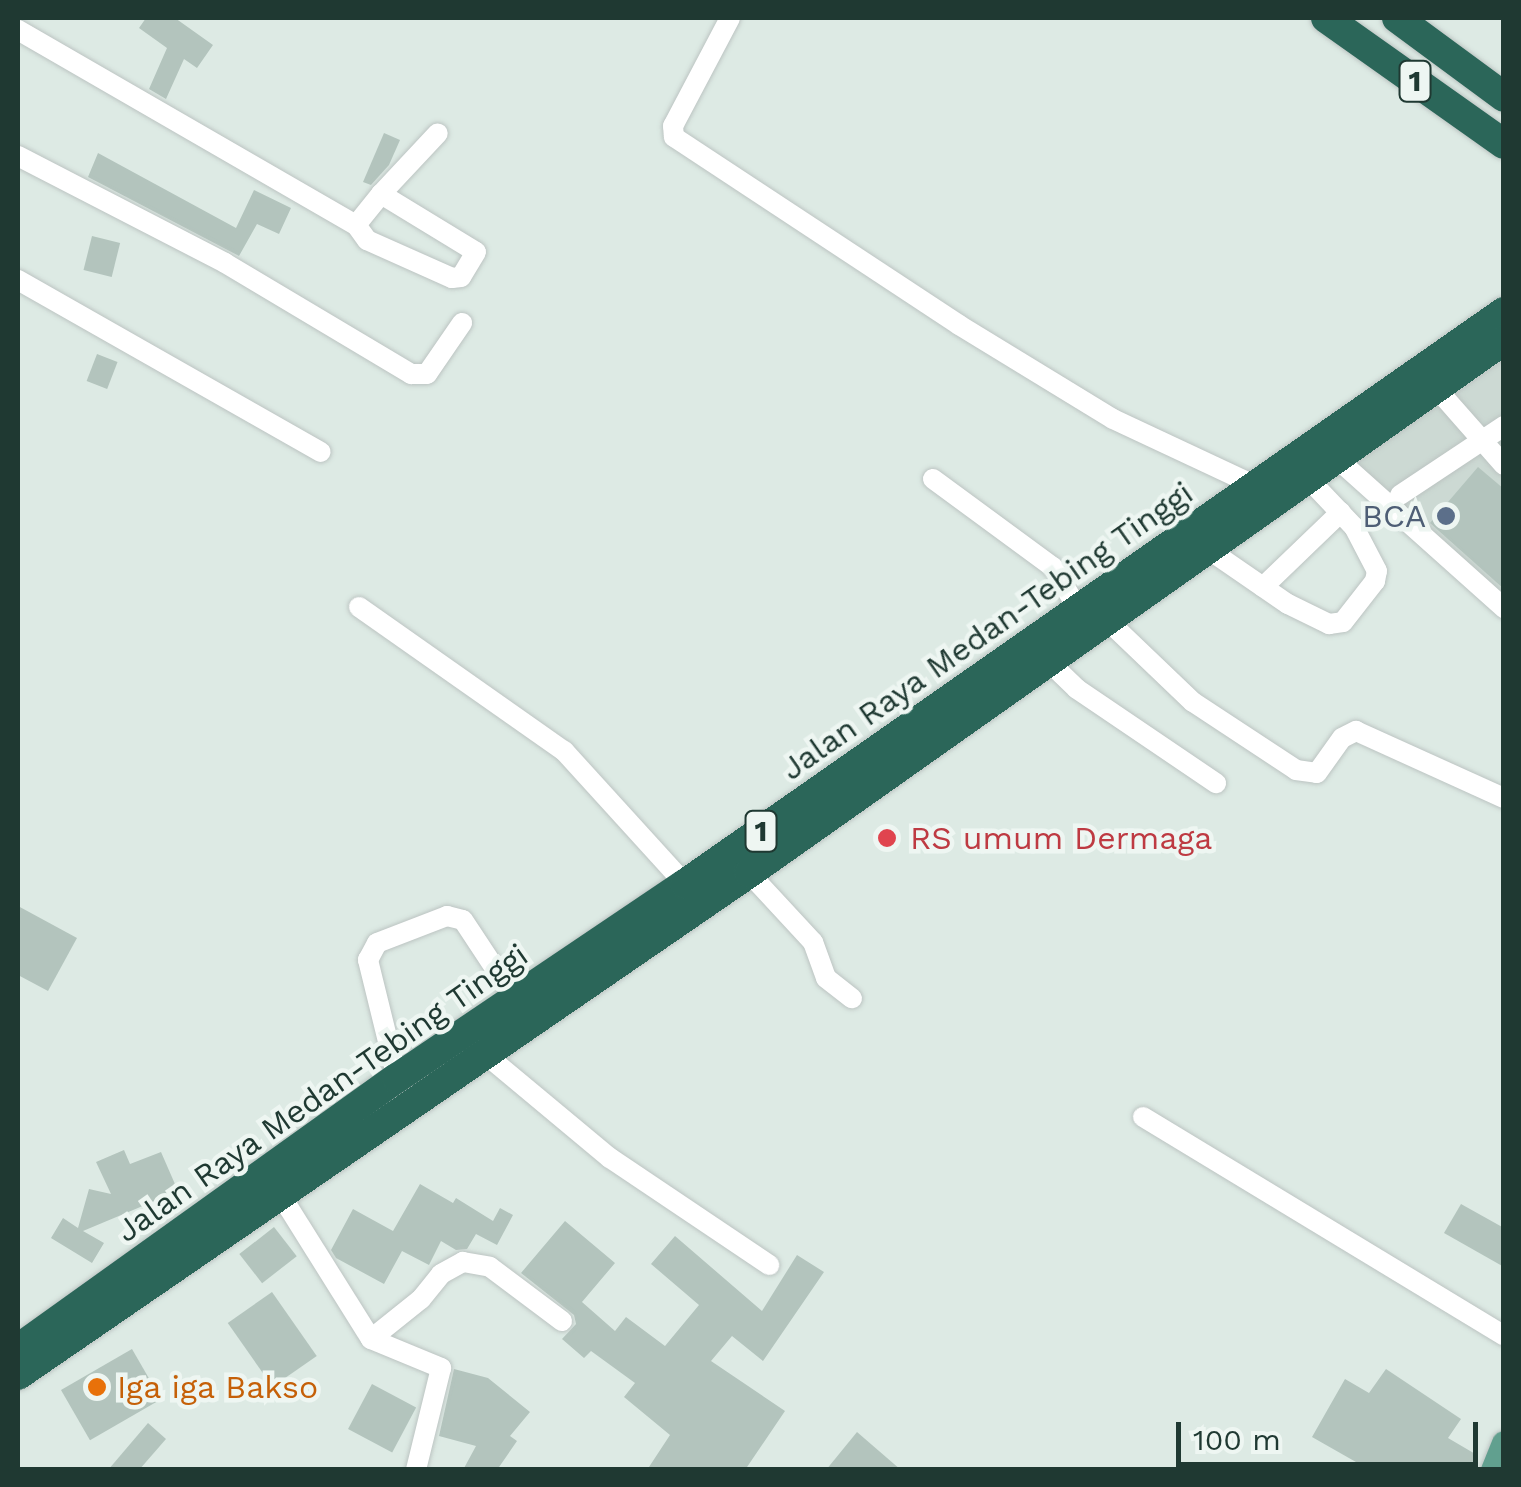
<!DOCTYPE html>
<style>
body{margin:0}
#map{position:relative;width:1521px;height:1487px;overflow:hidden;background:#ddeae4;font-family:"Work Sans",sans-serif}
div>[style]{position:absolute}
.built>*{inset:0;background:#ccd9d3}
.building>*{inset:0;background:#b3c4bd;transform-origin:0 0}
.roads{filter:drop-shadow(0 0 2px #bcc4c2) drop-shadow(0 0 2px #bcc4c2)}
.minor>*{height:20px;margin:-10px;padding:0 10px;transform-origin:10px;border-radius:10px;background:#fff}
.major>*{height:25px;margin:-12.5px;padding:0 12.5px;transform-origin:12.5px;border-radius:12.5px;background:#61a08f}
.highway>*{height:30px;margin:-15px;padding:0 15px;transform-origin:15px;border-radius:15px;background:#2b6659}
.dots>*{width:28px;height:28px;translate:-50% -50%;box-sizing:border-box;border:5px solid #eef6f2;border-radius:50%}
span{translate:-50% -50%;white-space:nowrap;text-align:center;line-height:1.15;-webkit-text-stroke:9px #eef6f2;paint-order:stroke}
.shield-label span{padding:2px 8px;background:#eef6f2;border:2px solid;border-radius:8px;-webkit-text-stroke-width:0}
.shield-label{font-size:30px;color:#1f3932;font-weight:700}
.service-label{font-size:32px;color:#4e5e75}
.right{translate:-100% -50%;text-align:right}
.street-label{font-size:32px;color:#1f3932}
.health-label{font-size:32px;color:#be3a42}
.left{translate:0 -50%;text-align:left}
.food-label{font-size:32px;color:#c56008}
.frame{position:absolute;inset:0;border:20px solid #1f3932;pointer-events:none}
.scale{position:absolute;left:1176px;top:1422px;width:302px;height:45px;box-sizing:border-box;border:5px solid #1f3932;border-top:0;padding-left:12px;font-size:30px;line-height:35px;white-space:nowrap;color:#1f3932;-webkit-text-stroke:8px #eef6f2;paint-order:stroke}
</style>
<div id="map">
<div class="built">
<i style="clip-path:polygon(1503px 360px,1503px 594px,1352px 465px)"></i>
</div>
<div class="building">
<i style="clip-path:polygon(146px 18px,175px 18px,213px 45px,197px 68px,184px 59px,166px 99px,149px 89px,167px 48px,139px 28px)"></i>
<i style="clip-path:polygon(384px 133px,400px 140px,389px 165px,371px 185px,363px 182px)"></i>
<i style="clip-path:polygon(98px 153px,236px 228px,254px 190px,291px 208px,279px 234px,257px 224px,239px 256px,88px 177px)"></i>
<i style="left:92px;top:236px;width:29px;height:35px;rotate:14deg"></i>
<i style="left:97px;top:354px;width:22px;height:29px;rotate:21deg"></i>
<i style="clip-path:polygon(1478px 467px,1504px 489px,1504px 589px,1430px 523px)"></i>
<i style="clip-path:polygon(18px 906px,77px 938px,48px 991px,18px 975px)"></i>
<i style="clip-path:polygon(124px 1150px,130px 1164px,161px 1152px,185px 1207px,165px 1217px,157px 1200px,83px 1231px,104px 1243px,92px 1263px,51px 1238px,63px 1218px,78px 1228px,89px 1189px,111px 1194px,96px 1162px)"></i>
<i style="clip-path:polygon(420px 1184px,453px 1203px,456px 1198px,493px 1221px,500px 1208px,513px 1215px,497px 1245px,476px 1234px,467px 1249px,456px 1250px,441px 1241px,429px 1265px,402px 1251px,384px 1284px,336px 1258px,331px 1250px,353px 1209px,393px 1231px)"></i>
<i style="clip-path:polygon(1461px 1204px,1504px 1228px,1504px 1267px,1444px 1233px)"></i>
<i style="clip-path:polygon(565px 1221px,615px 1263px,582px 1302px,615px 1331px,626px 1317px,665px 1346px,699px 1305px,651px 1264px,675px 1236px,762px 1311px,797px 1255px,824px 1272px,763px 1361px,732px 1336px,711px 1361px,785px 1411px,745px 1470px,647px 1470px,670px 1435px,624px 1397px,635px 1383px,591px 1351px,584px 1358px,562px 1339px,576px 1324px,574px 1315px,521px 1273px)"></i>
<i style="left:274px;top:1227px;width:37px;height:44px;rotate:52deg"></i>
<i style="left:272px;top:1292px;width:78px;height:54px;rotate:55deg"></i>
<i style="left:132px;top:1349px;width:58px;height:82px;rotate:60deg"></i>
<i style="clip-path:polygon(454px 1369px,488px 1378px,530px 1412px,510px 1436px,517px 1441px,497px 1470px,463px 1470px,476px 1446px,439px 1436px)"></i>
<i style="clip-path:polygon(1386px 1369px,1461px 1419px,1448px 1438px,1477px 1455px,1468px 1470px,1370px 1470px,1312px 1437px,1345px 1379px,1369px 1393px)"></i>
<i style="left:372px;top:1384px;width:50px;height:51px;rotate:28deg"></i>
<i style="clip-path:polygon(148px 1423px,166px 1439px,139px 1470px,108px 1470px)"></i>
<i style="clip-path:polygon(857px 1432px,901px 1470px,826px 1470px)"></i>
</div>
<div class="roads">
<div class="minor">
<i style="left:730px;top:18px;width:122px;rotate:117.8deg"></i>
<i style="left:673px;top:126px;width:11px;rotate:85deg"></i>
<i style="left:674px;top:137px;width:341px;rotate:33.4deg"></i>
<i style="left:959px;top:325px;width:180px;rotate:31.4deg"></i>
<i style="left:1113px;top:419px;width:158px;rotate:25.1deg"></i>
<i style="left:18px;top:30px;width:390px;rotate:30deg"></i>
<i style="left:356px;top:225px;width:40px;rotate:-51deg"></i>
<i style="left:381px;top:194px;width:111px;rotate:31.4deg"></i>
<i style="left:476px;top:252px;width:29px;rotate:121deg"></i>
<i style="left:461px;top:277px;width:9px;rotate:174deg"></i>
<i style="left:452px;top:278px;width:93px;rotate:-155.9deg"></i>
<i style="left:367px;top:240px;width:19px;rotate:-126deg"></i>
<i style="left:18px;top:156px;width:233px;rotate:27.3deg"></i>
<i style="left:225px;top:263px;width:217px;rotate:30.8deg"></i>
<i style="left:411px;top:374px;width:16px"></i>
<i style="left:427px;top:374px;width:62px;rotate:-55.5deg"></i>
<i style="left:381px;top:194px;width:83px;rotate:-46.9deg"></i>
<i style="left:18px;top:280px;width:348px;rotate:29.6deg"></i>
<i style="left:1429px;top:380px;width:113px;rotate:48.6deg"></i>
<i style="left:1335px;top:457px;width:227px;rotate:41.8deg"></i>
<i style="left:933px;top:479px;width:149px;rotate:36.3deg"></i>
<i style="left:1053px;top:567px;width:49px;rotate:59.2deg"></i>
<i style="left:1400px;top:495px;width:125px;rotate:-33.6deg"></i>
<i style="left:1202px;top:545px;width:104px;rotate:34.5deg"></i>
<i style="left:1288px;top:604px;width:46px;rotate:26deg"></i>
<i style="left:1329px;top:624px;width:14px;rotate:-8deg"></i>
<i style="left:1343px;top:622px;width:52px;rotate:-52deg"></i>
<i style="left:1375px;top:581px;width:10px;rotate:-79deg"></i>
<i style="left:1377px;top:571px;width:50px;rotate:-117.6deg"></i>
<i style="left:1354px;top:527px;width:79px;rotate:-133.5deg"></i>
<i style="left:1263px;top:587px;width:108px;rotate:-43.9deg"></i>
<i style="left:359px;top:607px;width:251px;rotate:35.1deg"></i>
<i style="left:564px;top:751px;width:180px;rotate:47.7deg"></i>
<i style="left:1106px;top:619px;width:120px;rotate:43.7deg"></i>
<i style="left:1193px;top:702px;width:123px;rotate:33.4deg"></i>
<i style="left:1296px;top:770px;width:21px;rotate:8deg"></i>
<i style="left:1317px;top:773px;width:43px;rotate:-54.5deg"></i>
<i style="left:1342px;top:738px;width:16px;rotate:-27deg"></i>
<i style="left:1356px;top:731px;width:162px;rotate:24.4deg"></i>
<i style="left:1048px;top:661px;width:40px;rotate:44deg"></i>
<i style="left:1077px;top:689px;width:168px;rotate:34.1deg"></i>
<i style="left:749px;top:873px;width:94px;rotate:47.2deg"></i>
<i style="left:813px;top:942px;width:38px;rotate:70deg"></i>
<i style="left:826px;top:978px;width:33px;rotate:38deg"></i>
<i style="left:485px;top:1054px;width:163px;rotate:39.8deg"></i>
<i style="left:610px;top:1158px;width:192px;rotate:33.9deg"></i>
<i style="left:397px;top:1078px;width:122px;rotate:-103.8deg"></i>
<i style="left:368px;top:960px;width:19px;rotate:-62deg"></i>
<i style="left:377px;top:943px;width:75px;rotate:-21.1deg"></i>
<i style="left:447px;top:916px;width:16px;rotate:14deg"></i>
<i style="left:463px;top:920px;width:95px;rotate:56.6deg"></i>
<i style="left:1143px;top:1117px;width:422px;rotate:31.2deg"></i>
<i style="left:280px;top:1194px;width:171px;rotate:57.9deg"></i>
<i style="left:371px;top:1339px;width:76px;rotate:22.5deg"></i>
<i style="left:441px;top:1368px;width:105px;rotate:103.8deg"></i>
<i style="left:371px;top:1339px;width:64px;rotate:-38.7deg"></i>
<i style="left:421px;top:1299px;width:32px;rotate:-51deg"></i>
<i style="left:441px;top:1274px;width:25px;rotate:-29deg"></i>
<i style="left:463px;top:1262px;width:27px;rotate:10deg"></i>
<i style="left:490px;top:1267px;width:90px;rotate:36.9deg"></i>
</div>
<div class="major">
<i style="left:1493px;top:1470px;width:29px;rotate:-68deg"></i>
</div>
<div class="highway">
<i style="left:1326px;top:18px;width:218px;rotate:35.3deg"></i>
<i style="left:1397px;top:18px;width:133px;rotate:36.4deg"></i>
<i style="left:18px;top:1349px;width:466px;rotate:-35.6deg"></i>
<i style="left:397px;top:1078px;width:347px;rotate:-34deg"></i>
<i style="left:685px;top:884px;width:999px;rotate:-34.93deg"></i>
<i style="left:18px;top:1375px;width:887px;rotate:-34.48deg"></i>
<i style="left:749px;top:873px;width:924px;rotate:-35.22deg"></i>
</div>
</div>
<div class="dots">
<i style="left:1446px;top:516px;background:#5c6f8a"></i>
<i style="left:887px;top:838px;background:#e0444e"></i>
<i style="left:97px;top:1387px;background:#e8710a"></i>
</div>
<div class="shield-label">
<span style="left:1415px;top:81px">1</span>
<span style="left:761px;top:831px">1</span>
</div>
<div class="service-label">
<span class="right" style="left:1426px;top:516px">BCA</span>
</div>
<div class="street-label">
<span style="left:987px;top:631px;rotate:-35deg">Jalan Raya Medan-Tebing Tinggi</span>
<span style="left:322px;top:1093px;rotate:-35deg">Jalan Raya Medan-Tebing Tinggi</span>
</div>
<div class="health-label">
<span class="left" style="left:910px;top:838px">RS umum Dermaga</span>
</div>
<div class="food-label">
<span class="left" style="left:117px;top:1387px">Iga iga Bakso</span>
</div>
<div class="frame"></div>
<div class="scale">100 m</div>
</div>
